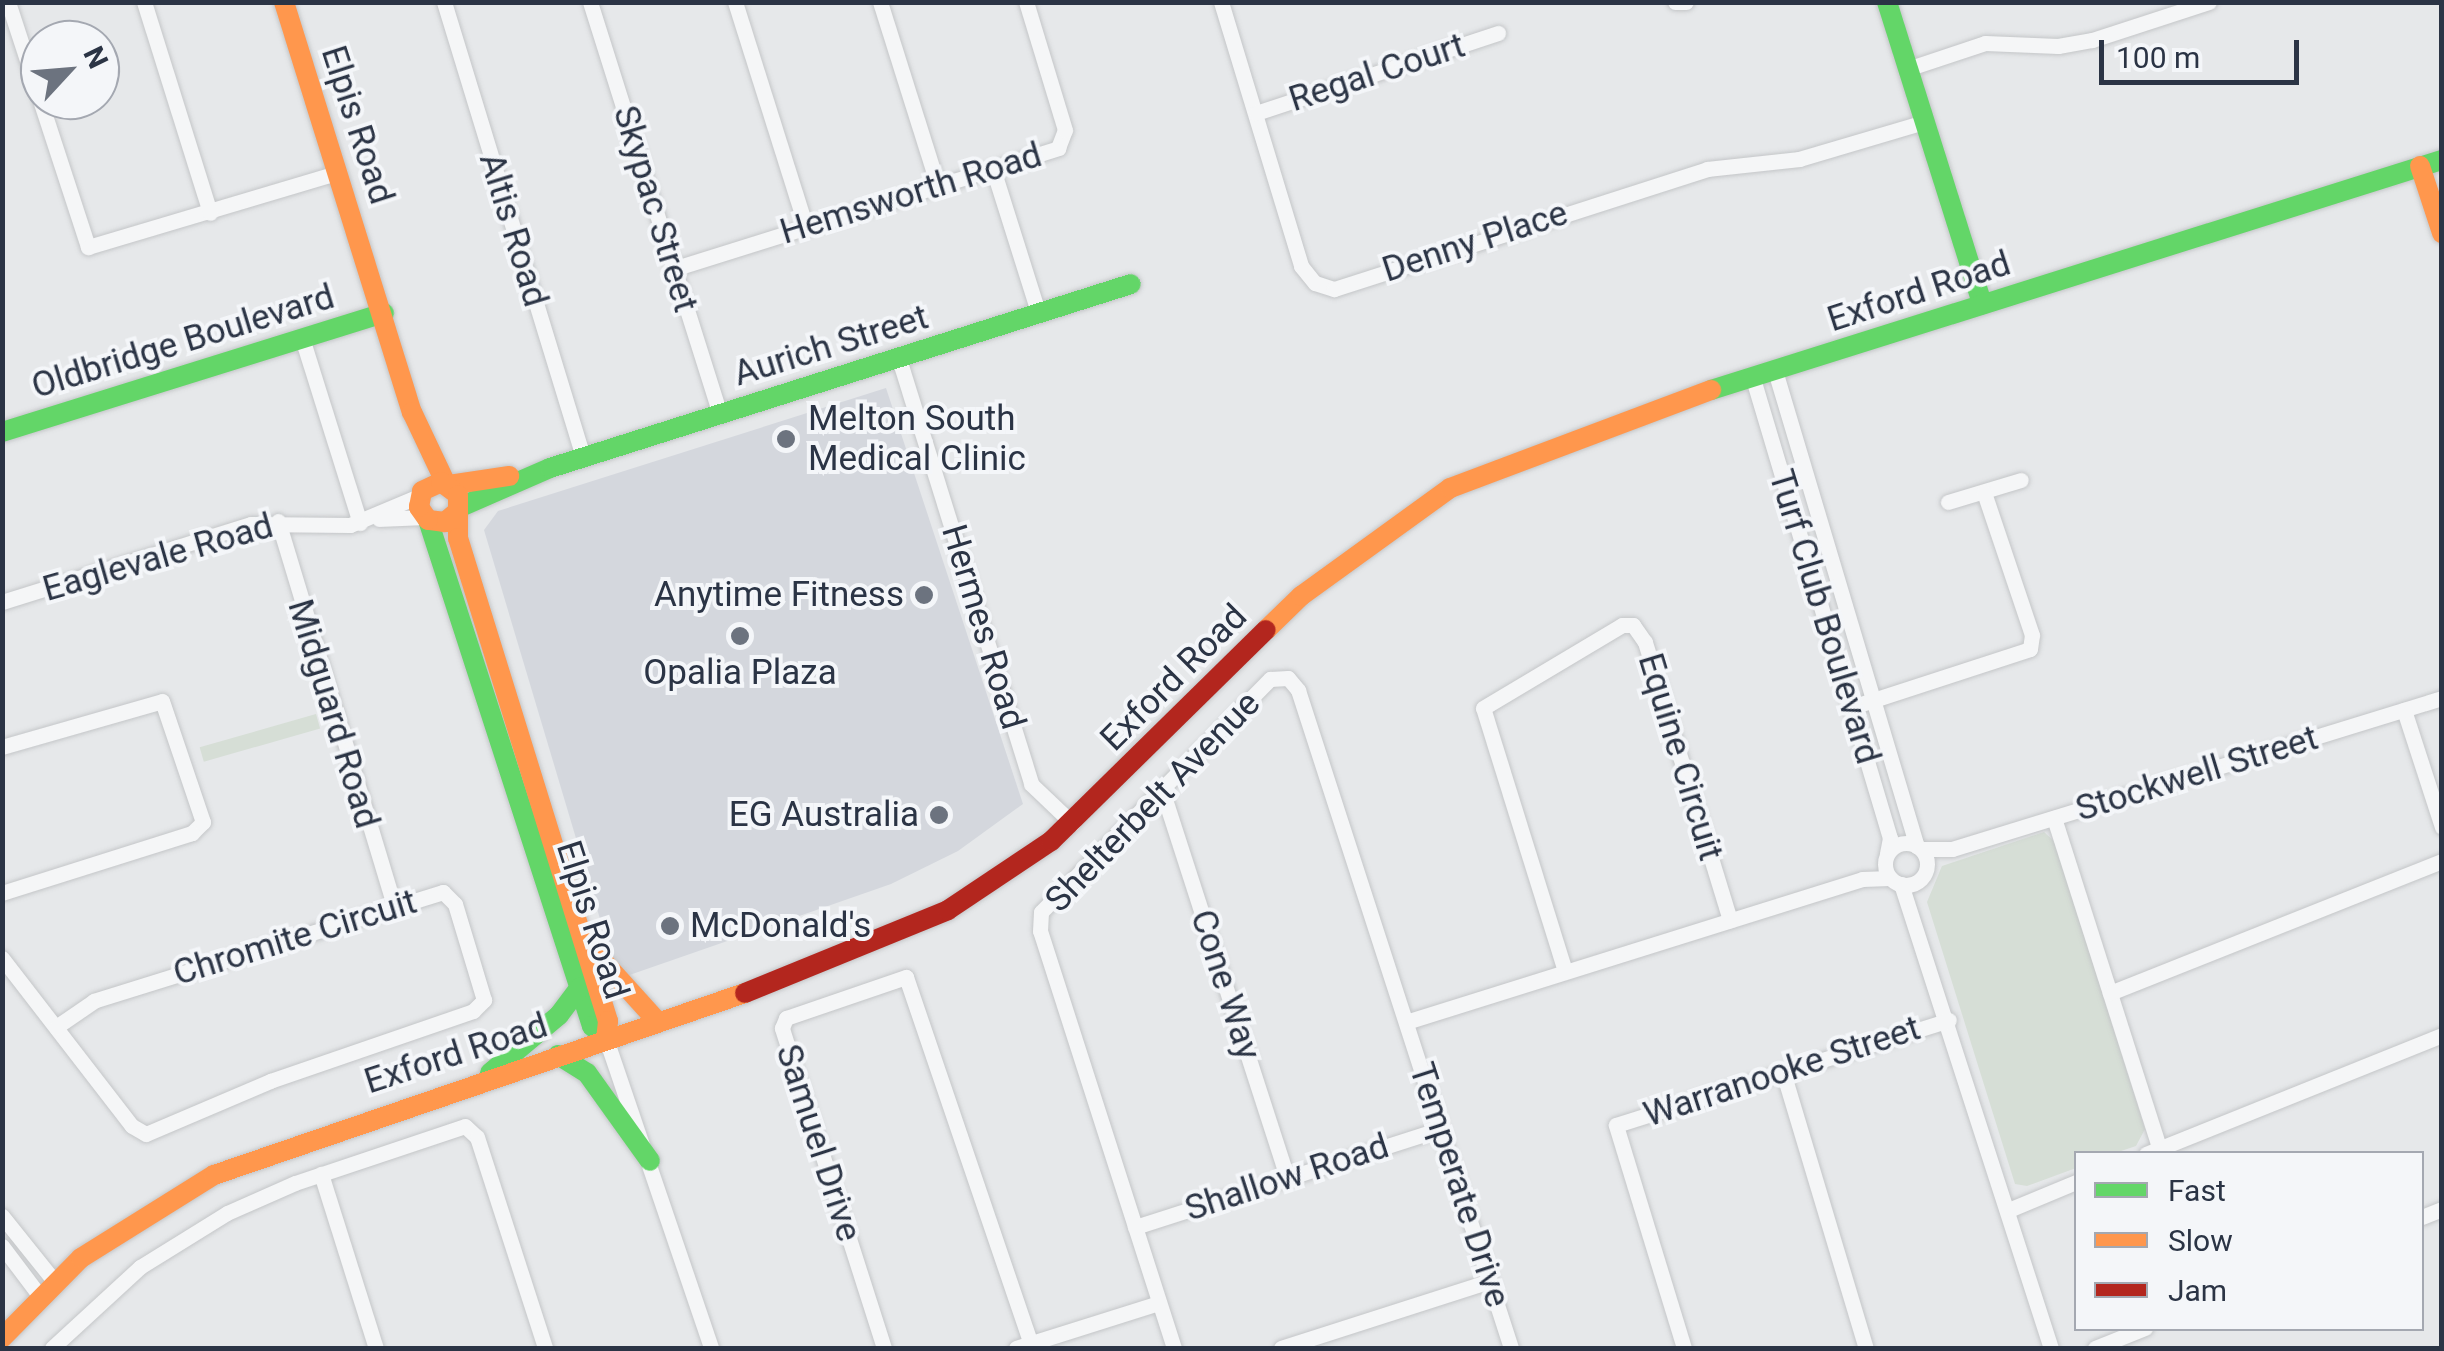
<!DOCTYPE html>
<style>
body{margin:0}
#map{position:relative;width:2444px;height:1351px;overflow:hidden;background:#e6e8ea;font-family:Roboto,sans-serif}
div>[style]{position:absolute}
.built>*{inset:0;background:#d4d7dd}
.green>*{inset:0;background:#d6ded6;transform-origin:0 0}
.roads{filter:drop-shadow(0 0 2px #c4c6c8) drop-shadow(0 0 2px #c4c6c8)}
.street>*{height:15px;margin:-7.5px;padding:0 7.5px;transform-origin:7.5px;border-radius:7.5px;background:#f5f6f7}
.street>.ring{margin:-7.5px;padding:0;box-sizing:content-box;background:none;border:15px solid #f5f6f7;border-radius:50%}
.fast>*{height:20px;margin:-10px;padding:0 10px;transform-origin:10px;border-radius:10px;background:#63d668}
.slow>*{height:20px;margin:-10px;padding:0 10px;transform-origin:10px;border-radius:10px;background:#ff974d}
.jam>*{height:20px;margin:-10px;padding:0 10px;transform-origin:10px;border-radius:10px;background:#b3261e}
.dots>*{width:28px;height:28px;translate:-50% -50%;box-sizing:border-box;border:5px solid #f4f6f9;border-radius:50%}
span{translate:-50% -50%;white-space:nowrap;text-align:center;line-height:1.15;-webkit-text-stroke:8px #f4f6f9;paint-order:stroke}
.street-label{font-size:35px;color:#2b3445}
.poi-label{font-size:35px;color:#2b3445}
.left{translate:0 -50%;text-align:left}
.right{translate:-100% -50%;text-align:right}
.frame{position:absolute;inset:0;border:5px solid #2b3445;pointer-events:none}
.legend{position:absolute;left:2074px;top:1151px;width:350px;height:180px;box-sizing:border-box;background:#f4f6f9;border:2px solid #a4a8b1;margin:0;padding:12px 18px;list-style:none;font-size:30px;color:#2b3445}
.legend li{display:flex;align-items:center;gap:20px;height:50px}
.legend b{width:50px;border:2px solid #a4a8b1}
.north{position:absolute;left:20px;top:20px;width:100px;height:100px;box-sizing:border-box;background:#f4f6f9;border:2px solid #a4a8b1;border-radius:50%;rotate:64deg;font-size:28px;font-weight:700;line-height:40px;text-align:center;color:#2b3445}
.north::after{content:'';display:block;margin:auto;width:35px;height:45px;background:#6c737f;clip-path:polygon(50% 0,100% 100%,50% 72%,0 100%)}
.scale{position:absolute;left:2099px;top:40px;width:200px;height:45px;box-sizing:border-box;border:5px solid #2b3445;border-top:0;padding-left:12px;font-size:30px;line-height:35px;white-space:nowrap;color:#2b3445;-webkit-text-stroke:8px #f4f6f9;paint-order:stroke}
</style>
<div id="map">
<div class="built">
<i style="clip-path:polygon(886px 388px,1023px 804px,958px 851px,891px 884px,618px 979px,484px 530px,498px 511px)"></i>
</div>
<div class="green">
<i style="left:316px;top:714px;width:15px;height:121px;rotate:74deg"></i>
<i style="clip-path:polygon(2044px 832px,2055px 842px,2145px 1129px,2136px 1146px,2115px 1153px,2076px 1154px,2076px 1168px,2027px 1186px,2015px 1184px,1927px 902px,1942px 866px)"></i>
</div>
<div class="roads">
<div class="street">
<i style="left:8px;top:2px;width:258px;rotate:71.9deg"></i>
<i style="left:88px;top:247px;width:260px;rotate:-16.6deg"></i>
<i style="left:144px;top:2px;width:221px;rotate:72.6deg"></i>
<i style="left:444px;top:2px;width:476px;rotate:73deg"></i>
<i style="left:590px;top:2px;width:433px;rotate:72.5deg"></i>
<i style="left:735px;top:2px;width:236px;rotate:72.5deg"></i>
<i style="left:880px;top:2px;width:193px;rotate:72.5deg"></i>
<i style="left:1221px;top:2px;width:276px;rotate:73.1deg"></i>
<i style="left:1301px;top:266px;width:22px;rotate:51deg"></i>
<i style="left:1315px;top:283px;width:20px;rotate:18deg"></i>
<i style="left:1334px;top:289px;width:392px;rotate:-17.8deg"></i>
<i style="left:1707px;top:169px;width:93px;rotate:-6.2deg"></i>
<i style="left:1799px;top:159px;width:130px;rotate:-16.5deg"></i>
<i style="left:1675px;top:2px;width:11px"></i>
<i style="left:1907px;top:69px;width:82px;rotate:-18.4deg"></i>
<i style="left:1985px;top:43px;width:73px;rotate:2.4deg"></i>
<i style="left:2058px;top:46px;width:35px;rotate:-10deg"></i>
<i style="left:2092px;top:40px;width:123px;rotate:-18deg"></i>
<i style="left:1256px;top:113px;width:255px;rotate:-18.3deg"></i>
<i style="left:993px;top:169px;width:153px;rotate:72.5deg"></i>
<i style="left:673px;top:269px;width:404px;rotate:-17.4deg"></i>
<i style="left:1058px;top:148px;width:19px;rotate:-69deg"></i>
<i style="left:1065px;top:130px;width:134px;rotate:-106.9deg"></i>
<i style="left:302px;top:338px;width:194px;rotate:72.6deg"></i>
<i style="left:899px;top:359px;width:445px;rotate:72.7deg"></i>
<i style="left:1031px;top:784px;width:57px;rotate:43.6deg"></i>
<i style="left:1776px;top:374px;width:493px;rotate:73.4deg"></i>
<i style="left:1754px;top:382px;width:476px;rotate:73.4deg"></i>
<i style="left:1890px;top:838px;width:16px;rotate:101deg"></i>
<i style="left:1948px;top:502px;width:76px;rotate:-16.8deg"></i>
<i style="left:379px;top:519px;width:45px;rotate:-2.5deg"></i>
<i style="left:278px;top:521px;width:402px;rotate:73.2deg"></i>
<i style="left:2px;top:602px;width:261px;rotate:-17.4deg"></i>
<i style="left:251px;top:524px;width:99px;rotate:0.6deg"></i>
<i style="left:350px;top:525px;width:75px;rotate:-22.8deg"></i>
<i style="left:1852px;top:707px;width:187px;rotate:-18deg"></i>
<i style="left:2030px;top:649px;width:14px;rotate:-82deg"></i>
<i style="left:2032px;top:635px;width:151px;rotate:-108.6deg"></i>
<i style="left:2404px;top:710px;width:123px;rotate:72deg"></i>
<i style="left:2px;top:747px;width:166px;rotate:-16deg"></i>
<i style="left:162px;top:701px;width:128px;rotate:71.3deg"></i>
<i style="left:203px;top:822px;width:16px;rotate:135deg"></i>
<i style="left:192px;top:833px;width:199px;rotate:162.5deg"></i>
<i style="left:1163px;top:793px;width:404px;rotate:72.1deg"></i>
<i style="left:2054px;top:818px;width:346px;rotate:72.3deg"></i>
<i class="ring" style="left:1885px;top:843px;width:27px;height:27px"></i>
<i style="left:1922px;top:849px;width:30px"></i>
<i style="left:1952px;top:849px;width:513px;rotate:-17.13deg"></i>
<i style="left:1901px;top:884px;width:488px;rotate:72.1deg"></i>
<i style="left:2px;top:958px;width:212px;rotate:52.3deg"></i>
<i style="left:132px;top:1126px;width:16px;rotate:30deg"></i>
<i style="left:146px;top:1134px;width:135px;rotate:-23.1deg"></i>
<i style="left:270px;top:1081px;width:215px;rotate:-19deg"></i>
<i style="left:473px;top:1011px;width:16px;rotate:-45deg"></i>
<i style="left:484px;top:1000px;width:100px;rotate:-106.8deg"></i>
<i style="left:455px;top:904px;width:17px;rotate:-135deg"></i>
<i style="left:443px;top:892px;width:366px;rotate:162.7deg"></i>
<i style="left:94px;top:1001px;width:46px;rotate:145.6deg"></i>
<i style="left:1565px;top:971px;width:275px;rotate:-107.3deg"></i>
<i style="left:1483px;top:708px;width:162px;rotate:-30.8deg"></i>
<i style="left:1622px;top:625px;width:11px"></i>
<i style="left:1633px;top:625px;width:21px;rotate:55deg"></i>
<i style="left:1645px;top:642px;width:291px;rotate:73deg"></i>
<i style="left:2110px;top:993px;width:357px;rotate:-21.7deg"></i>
<i style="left:1406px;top:1022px;width:478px;rotate:-17.4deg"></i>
<i style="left:1862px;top:879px;width:28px;rotate:-2deg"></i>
<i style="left:606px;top:1039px;width:326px;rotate:71.2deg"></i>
<i style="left:1783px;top:1072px;width:288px;rotate:73.3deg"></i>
<i style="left:2146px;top:1154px;width:319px;rotate:-21.9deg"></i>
<i style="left:321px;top:1174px;width:182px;rotate:72.5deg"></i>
<i style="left:2011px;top:1209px;width:70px;rotate:-22.6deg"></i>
<i style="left:2px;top:1216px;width:83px;rotate:51.3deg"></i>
<i style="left:2422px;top:1217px;width:22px;rotate:-22deg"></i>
<i style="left:1135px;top:1227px;width:320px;rotate:-17.8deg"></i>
<i style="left:2px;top:1246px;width:61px;rotate:52.9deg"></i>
<i style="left:52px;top:1348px;width:120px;rotate:-42.6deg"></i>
<i style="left:140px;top:1267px;width:102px;rotate:-31.8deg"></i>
<i style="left:227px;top:1213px;width:74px;rotate:-23.8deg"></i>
<i style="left:295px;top:1183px;width:179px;rotate:-18.5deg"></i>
<i style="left:465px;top:1126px;width:16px;rotate:43deg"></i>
<i style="left:477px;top:1137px;width:222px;rotate:72.1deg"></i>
<i style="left:884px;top:1348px;width:336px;rotate:-107.7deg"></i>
<i style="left:782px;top:1028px;width:11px;rotate:-68deg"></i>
<i style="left:786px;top:1018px;width:127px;rotate:-18.9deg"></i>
<i style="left:906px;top:977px;width:388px;rotate:71.2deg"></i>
<i style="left:1016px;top:1348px;width:150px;rotate:-17.5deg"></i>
<i style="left:1174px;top:1348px;width:438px;rotate:-107.8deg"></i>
<i style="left:1040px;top:931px;width:19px;rotate:-87deg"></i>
<i style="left:1041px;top:912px;width:327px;rotate:-45.5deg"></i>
<i style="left:1270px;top:679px;width:18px;rotate:-3deg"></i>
<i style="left:1288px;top:678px;width:16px;rotate:50deg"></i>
<i style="left:1298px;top:690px;width:692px;rotate:72.06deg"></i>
<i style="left:1281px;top:1348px;width:219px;rotate:-17.8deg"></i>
<i style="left:1684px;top:1348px;width:233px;rotate:-107deg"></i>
<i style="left:1616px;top:1125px;width:349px;rotate:-17.5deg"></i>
<i style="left:2095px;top:1348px;width:54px;rotate:-21.8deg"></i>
</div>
<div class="fast">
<i style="left:1887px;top:2px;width:317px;rotate:72.5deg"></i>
<i style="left:1711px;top:390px;width:766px;rotate:-17.47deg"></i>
<i style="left:2px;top:432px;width:400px;rotate:-17.3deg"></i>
<i style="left:458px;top:508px;width:100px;rotate:-23.5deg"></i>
<i style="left:550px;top:468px;width:609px;rotate:-17.57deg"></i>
<i style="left:428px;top:520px;width:532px;rotate:72.04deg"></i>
<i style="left:592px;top:1026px;width:19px;rotate:43deg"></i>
<i style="left:558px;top:1055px;width:34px;rotate:32deg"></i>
<i style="left:587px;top:1073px;width:108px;rotate:54.4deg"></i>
<i style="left:490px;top:1073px;width:90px;rotate:-40deg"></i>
<i style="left:559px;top:1015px;width:34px;rotate:-53deg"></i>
</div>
<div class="slow">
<i style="left:284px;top:2px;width:430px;rotate:72.7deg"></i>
<i style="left:412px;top:412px;width:80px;rotate:64.7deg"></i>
<i style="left:2420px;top:166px;width:71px;rotate:71.8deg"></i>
<i style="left:449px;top:485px;width:61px;rotate:-8.5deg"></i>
<i style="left:457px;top:512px;width:16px;rotate:140deg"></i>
<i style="left:445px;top:522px;width:17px;rotate:-173deg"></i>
<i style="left:428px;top:520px;width:16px;rotate:-125deg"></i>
<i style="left:419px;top:507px;width:16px;rotate:-79deg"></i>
<i style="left:422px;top:491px;width:21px;rotate:-25deg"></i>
<i style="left:441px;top:482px;width:21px;rotate:37deg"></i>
<i style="left:458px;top:495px;width:43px;rotate:90deg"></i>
<i style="left:458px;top:538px;width:506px;rotate:72.75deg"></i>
<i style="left:608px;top:1021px;width:18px;rotate:96deg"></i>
<i style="left:1266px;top:630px;width:49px;rotate:-44.2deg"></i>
<i style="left:1301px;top:596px;width:184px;rotate:-35.9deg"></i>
<i style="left:1450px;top:488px;width:279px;rotate:-20.6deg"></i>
<i style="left:592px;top:949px;width:98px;rotate:47.9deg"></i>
<i style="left:2px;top:1338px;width:112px;rotate:-45.4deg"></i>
<i style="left:81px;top:1258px;width:157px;rotate:-32deg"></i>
<i style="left:214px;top:1175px;width:561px;rotate:-18.92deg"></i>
</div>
<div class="jam">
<i style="left:745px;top:993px;width:219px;rotate:-22.2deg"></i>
<i style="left:948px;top:910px;width:124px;rotate:-33.8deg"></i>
<i style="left:1051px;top:841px;width:301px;rotate:-44.5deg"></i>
</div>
</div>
<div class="dots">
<i style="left:786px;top:439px;background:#6c737f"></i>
<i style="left:924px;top:595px;background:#6c737f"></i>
<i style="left:740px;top:636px;background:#6c737f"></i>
<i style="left:939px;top:815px;background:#6c737f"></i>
<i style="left:670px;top:926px;background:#6c737f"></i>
</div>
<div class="street-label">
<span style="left:1377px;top:73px;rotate:-18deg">Regal Court</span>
<span style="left:357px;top:125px;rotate:72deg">Elpis Road</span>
<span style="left:911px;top:194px;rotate:-17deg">Hemsworth Road</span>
<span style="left:655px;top:209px;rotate:73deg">Skypac Street</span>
<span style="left:513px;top:230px;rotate:73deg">Altis Road</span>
<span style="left:1475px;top:242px;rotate:-18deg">Denny Place</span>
<span style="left:1919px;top:292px;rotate:-18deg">Exford Road</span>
<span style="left:183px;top:342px;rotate:-17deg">Oldbridge Boulevard</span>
<span style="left:831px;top:346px;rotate:-17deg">Aurich Street</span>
<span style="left:158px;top:558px;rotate:-16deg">Eaglevale Road</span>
<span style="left:1824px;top:617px;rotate:73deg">Turf Club Boulevard</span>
<span style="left:983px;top:627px;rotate:73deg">Hermes Road</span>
<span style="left:1174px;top:678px;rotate:-45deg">Exford Road</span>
<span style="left:333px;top:714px;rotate:73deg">Midguard Road</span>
<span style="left:1680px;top:757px;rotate:73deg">Equine Circuit</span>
<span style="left:2197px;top:774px;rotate:-17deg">Stockwell Street</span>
<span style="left:1153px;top:802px;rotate:-46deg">Shelterbelt Avenue</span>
<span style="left:592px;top:920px;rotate:72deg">Elpis Road</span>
<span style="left:295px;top:938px;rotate:-17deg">Chromite Circuit</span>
<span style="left:1225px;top:985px;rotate:72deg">Cone Way</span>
<span style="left:456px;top:1054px;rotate:-18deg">Exford Road</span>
<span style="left:1782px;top:1072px;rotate:-18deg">Warranooke Street</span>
<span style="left:818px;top:1143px;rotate:72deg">Samuel Drive</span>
<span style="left:1287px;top:1178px;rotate:-18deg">Shallow Road</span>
<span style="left:1459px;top:1185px;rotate:72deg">Temperate Drive</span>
</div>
<div class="poi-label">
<span class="left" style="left:808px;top:439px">Melton South<br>Medical Clinic</span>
<span class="right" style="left:904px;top:595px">Anytime Fitness</span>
<span style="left:740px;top:673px">Opalia Plaza</span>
<span class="right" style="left:919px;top:815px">EG Australia</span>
<span class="left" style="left:690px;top:926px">McDonald's</span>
</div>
<div class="frame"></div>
<ul class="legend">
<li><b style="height:12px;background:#63d668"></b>Fast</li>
<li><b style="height:12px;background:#ff974d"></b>Slow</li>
<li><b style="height:12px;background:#b3261e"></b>Jam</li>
</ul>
<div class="north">N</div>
<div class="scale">100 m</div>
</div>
